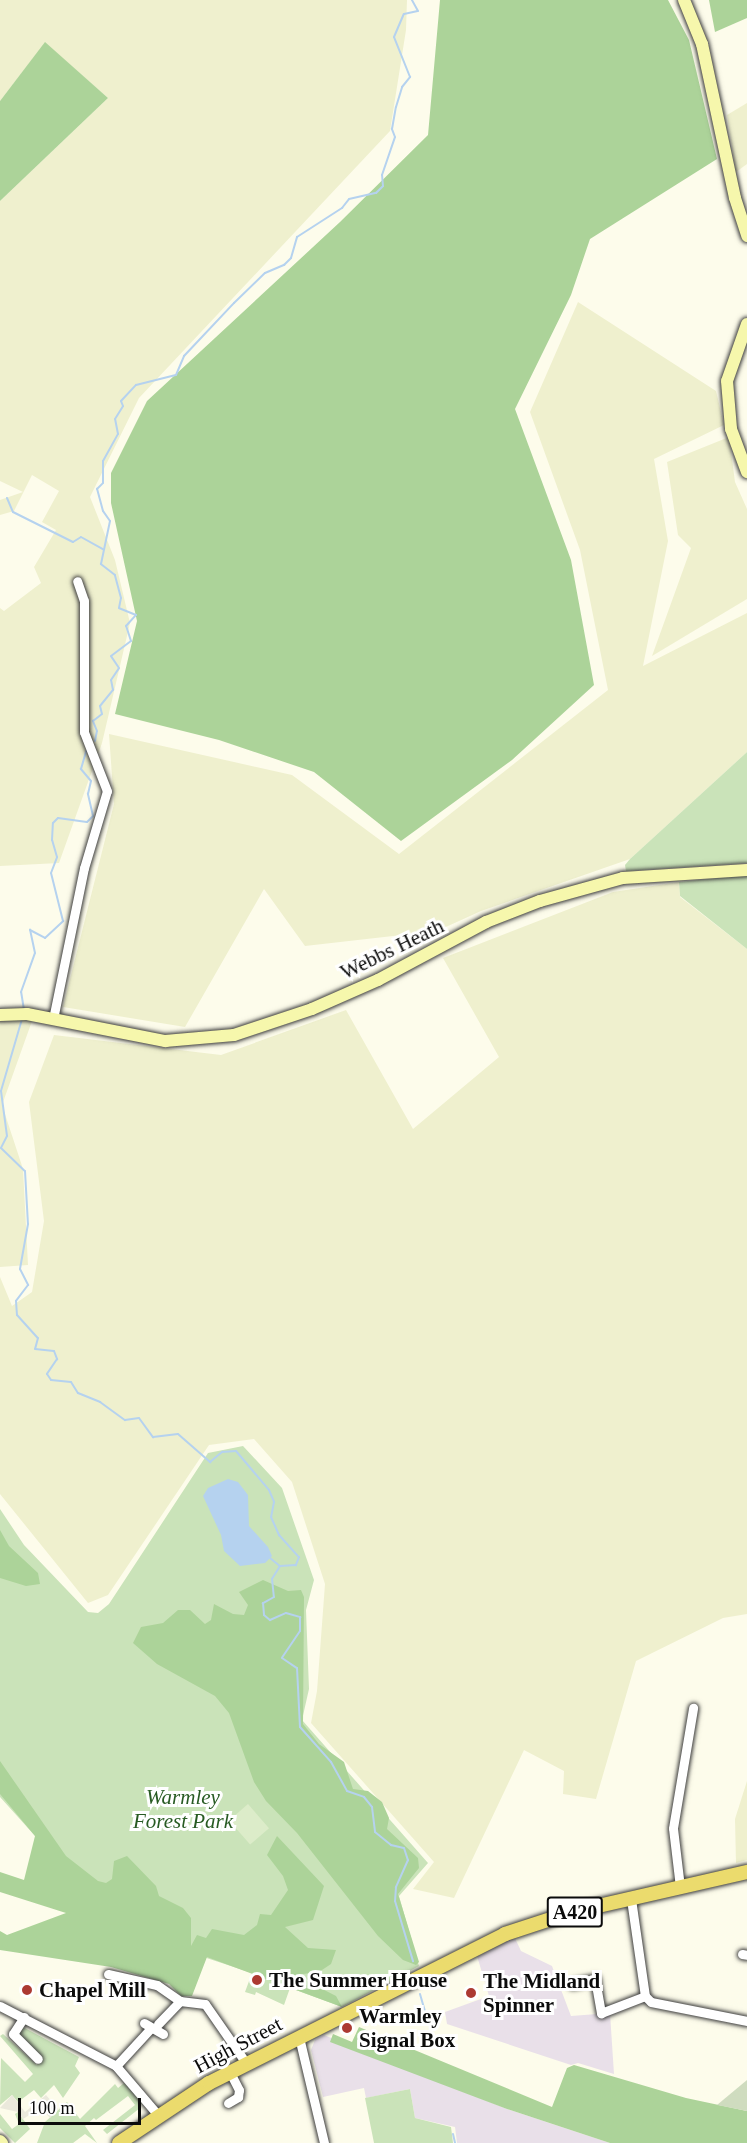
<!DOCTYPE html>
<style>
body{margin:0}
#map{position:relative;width:747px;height:2143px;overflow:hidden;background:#fdfceb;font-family:Georgia,serif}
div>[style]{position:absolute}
.industrial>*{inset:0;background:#e9e0e9}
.farmland>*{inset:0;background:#eff0ce}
.green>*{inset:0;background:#cae3b9}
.forest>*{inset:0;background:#acd399}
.cemetery>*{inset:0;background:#cfdcbf}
.pitch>*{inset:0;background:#dcecc9;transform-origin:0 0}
.plaza>*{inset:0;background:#ebe9dc}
.water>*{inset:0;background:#b5d2ef}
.stream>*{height:2px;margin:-1px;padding:0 1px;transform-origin:1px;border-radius:1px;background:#b5d2ef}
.roads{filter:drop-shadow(0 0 2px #3e3e3e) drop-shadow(0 0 2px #3e3e3e)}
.street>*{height:9px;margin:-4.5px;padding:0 4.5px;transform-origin:4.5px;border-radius:4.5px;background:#fff}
.secondary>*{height:12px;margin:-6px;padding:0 6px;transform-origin:6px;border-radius:6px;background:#f6f7ac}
.primary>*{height:14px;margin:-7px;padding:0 7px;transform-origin:7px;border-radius:7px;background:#ebdb6d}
.dots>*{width:16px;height:16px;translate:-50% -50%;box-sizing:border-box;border:3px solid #fff;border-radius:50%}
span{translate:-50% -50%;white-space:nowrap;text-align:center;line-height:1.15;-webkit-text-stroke:6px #fff;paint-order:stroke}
.shield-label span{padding:2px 4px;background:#fff;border:2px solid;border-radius:4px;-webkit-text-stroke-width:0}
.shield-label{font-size:20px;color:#0b0b0b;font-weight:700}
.street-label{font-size:21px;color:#0b0b0b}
.park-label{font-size:21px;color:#285b23;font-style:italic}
.poi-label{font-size:21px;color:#0b0b0b;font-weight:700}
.left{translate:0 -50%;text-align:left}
.scale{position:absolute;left:18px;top:2098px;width:123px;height:27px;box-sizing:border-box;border:3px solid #0b0b0b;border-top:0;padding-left:8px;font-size:18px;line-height:21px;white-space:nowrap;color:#0b0b0b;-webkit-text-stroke:4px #fff;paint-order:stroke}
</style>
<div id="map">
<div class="industrial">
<i style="clip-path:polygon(514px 1936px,521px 1951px,552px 1966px,571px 2016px,610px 2013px,614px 2074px,578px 2063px,571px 2065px,447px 2024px,445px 2012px,489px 1996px,477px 1956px)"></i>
<i style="clip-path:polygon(324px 2035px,507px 2109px,610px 2143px,457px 2143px,455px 2127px,415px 2118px,410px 2089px,366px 2098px,364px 2088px,323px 2097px,311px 2050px,315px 2040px)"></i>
</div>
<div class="farmland">
<i style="clip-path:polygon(0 0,407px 0,406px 30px,390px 131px,139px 398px,90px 497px,115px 560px,130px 623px,102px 743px,59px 863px,0 866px,0 608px,4px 611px,41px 583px,34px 567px,56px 530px,42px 522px,59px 491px,32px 475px,14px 511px,0 515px,0 500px,23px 492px,0 481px,0 201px,108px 98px,45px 43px,0 101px)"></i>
<i style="clip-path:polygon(747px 103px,747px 164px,736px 172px,727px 115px)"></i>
<i style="clip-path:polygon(578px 302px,716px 391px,724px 425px,654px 459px,668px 541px,643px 666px,747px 613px,747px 752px,630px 859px,481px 911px,437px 931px,305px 946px,264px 889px,185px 1027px,63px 1007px,114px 804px,109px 734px,292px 775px,399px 854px,608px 690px,580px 550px,530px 412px)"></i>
<i style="clip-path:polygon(729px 437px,735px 482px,747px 509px,747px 599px,652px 656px,691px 548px,678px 535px,667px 462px)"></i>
<i style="clip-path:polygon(679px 882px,680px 897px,747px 949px,747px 1614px,723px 1618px,636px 1661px,596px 1799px,563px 1794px,564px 1771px,524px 1750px,454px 1898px,413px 1889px,434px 1862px,311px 1723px,317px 1691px,325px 1584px,292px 1482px,254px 1439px,209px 1445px,108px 1595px,88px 1603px,0 1494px,0 1277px,12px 1306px,32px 1292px,44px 1221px,29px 1102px,54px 1035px,221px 1055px,346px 1010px,413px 1129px,499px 1057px,443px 958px,613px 892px)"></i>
<i style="clip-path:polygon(19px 1018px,32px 1021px,2px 1105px,23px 1169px,28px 1265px,0 1267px,0 1021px)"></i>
<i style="clip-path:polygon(747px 1781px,747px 1860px,736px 1863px,735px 1819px)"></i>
</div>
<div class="green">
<i style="clip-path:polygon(747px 752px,747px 863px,626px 871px,625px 865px,630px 859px)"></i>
<i style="clip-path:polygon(747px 875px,747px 949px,680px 896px,679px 882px)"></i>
<i style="clip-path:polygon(243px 1446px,282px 1488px,314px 1580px,306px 1610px,309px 1689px,302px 1720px,428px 1863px,399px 1896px,419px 1966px,342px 2007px,266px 1979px,290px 1988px,284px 2005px,256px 1992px,255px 1995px,245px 1992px,252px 1973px,67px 1912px,36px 1837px,0 1797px,0 1509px,24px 1545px,88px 1612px,98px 1613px,109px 1604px,208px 1453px)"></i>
<i style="clip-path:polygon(21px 2026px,79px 2057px,75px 2066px,80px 2073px,63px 2098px,54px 2085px,41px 2098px,34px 2090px,18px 2102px,12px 2095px,0 2105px,1px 2058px,25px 2082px,33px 2074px,0 2036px,3px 2034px,37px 2065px,40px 2058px,16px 2034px)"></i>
<i style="clip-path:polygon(124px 2083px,142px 2102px,140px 2108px,107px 2134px,103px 2130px,135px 2105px,128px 2096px,96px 2120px,94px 2118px,85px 2126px,97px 2143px,85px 2134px,73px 2143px,37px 2143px,45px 2122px,67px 2102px,80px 2119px,115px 2084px,118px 2088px)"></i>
<i style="clip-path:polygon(410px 2089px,415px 2118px,451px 2127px,453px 2143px,374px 2143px,365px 2098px)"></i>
<i style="clip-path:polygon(18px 2112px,30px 2129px,15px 2143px,0 2128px,0 2114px,12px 2129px,19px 2124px,15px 2114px)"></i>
</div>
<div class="forest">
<i style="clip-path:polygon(440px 0,668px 0,689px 40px,717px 159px,590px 239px,571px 295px,515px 409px,571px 560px,594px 685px,512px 760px,401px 841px,314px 772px,219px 740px,115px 714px,137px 621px,111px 503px,111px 473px,147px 401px,340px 222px,428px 135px)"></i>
<i style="clip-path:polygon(709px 0,747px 0,747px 18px,715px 32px)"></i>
<i style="clip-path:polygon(45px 42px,108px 98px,0 201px,0 101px)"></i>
<i style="clip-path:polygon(0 1530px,9px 1546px,38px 1573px,40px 1584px,26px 1586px,0 1578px)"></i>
<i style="clip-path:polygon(263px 1580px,288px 1591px,301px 1590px,304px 1597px,303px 1724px,319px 1744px,344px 1762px,353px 1789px,368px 1791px,382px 1802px,389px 1818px,387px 1829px,418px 1858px,419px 1868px,398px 1894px,419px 1962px,416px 1965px,403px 1960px,378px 1936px,297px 1833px,266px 1801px,254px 1782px,229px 1713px,215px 1696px,157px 1664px,133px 1643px,141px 1627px,163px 1623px,178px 1610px,190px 1610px,205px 1624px,211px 1620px,214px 1604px,233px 1614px,244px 1615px,248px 1605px,239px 1592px)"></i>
<i style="clip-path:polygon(0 1761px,66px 1856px,98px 1881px,106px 1883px,112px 1879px,114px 1861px,127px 1856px,156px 1886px,159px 1896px,183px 1908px,191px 1918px,191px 1946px,197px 1935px,206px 1938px,212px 1929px,244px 1935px,257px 1925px,260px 1914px,271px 1915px,288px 1890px,283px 1876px,267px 1855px,277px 1836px,324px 1886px,313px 1920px,285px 1927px,308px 1948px,336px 1950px,331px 1964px,319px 1972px,295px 1975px,336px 1996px,342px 2007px,207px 1957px,192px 1996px,181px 1996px,169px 1984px,111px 1967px,0 1950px,0 1931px,7px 1935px,66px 1913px,0 1892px,0 1872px,24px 1880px,35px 1836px,0 1794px)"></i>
<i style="clip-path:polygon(359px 2027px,552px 2107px,567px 2068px,574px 2065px,686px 2098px,747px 2111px,747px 2143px,610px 2143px,507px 2109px,330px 2042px,333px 2034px,352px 2042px)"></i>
</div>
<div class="cemetery">
<i style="clip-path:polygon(747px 2080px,747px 2111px,717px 2105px)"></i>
</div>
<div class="pitch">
<i style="left:248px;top:1804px;width:32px;height:25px;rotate:49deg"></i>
</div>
<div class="plaza">
<i style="clip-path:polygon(12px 2095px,25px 2112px,46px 2095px,58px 2109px,50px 2118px,41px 2108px,23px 2119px,18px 2112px,0 2108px)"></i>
</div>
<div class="water">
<i style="clip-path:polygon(228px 1479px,238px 1482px,248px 1495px,249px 1526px,268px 1547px,272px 1556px,265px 1563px,240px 1566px,224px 1551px,221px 1535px,203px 1496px,208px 1488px)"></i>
</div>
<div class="stream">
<i style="left:7px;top:498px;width:15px;rotate:67deg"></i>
<i style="left:13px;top:512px;width:67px;rotate:26.6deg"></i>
<i style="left:73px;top:542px;width:9px;rotate:-32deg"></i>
<i style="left:81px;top:537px;width:25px;rotate:29deg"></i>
<i style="left:95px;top:741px;width:10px;rotate:-79deg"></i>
<i style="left:97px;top:731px;width:11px;rotate:-112deg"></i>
<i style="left:93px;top:721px;width:11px;rotate:-38deg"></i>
<i style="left:102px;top:714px;width:8px;rotate:-104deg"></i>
<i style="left:100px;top:706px;width:21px;rotate:-51deg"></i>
<i style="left:113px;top:690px;width:10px;rotate:-101deg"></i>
<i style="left:111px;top:680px;width:14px;rotate:-56deg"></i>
<i style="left:119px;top:668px;width:14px;rotate:-124deg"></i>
<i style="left:111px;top:656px;width:25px;rotate:-37deg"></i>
<i style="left:131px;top:641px;width:16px;rotate:-108deg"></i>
<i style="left:126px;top:626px;width:15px;rotate:-48deg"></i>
<i style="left:136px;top:615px;width:18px;rotate:-158deg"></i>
<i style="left:119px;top:608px;width:10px;rotate:-79deg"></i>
<i style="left:121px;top:598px;width:24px;rotate:-105deg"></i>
<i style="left:115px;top:575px;width:18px;rotate:-142deg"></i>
<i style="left:101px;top:564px;width:44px;rotate:-78.2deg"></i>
<i style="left:110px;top:521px;width:12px;rotate:-125deg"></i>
<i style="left:103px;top:511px;width:23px;rotate:-105deg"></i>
<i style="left:97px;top:489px;width:8px;rotate:-45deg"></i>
<i style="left:103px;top:483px;width:22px;rotate:-90deg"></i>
<i style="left:103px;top:461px;width:31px;rotate:-61deg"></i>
<i style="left:118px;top:434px;width:15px;rotate:-101deg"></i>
<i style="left:115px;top:419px;width:15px;rotate:-58deg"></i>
<i style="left:123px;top:406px;width:5px;rotate:-112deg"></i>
<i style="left:121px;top:401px;width:22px;rotate:-47deg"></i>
<i style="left:136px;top:385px;width:41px;rotate:-14deg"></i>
<i style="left:176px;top:375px;width:21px;rotate:-67deg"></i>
<i style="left:184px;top:356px;width:73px;rotate:-46.7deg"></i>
<i style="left:234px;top:303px;width:43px;rotate:-44.1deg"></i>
<i style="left:265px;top:273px;width:21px;rotate:-23deg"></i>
<i style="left:284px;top:265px;width:10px;rotate:-45deg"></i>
<i style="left:291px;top:258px;width:22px;rotate:-74deg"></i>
<i style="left:297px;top:237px;width:54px;rotate:-32.8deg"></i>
<i style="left:342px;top:208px;width:11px;rotate:-52deg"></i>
<i style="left:349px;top:199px;width:28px;rotate:-13deg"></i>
<i style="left:376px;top:193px;width:10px;rotate:-45deg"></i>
<i style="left:383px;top:186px;width:11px;rotate:-95deg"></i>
<i style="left:382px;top:175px;width:40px;rotate:-71.1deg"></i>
<i style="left:395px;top:137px;width:9px;rotate:-111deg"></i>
<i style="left:392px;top:129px;width:22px;rotate:-80deg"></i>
<i style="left:396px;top:107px;width:21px;rotate:-73deg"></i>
<i style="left:402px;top:87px;width:13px;rotate:-51deg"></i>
<i style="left:410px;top:77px;width:43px;rotate:-111.8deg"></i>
<i style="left:394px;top:37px;width:25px;rotate:-67deg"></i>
<i style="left:404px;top:14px;width:14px;rotate:-12deg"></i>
<i style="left:418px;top:11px;width:13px;rotate:-119deg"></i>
<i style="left:24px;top:1010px;width:18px;rotate:-99deg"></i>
<i style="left:21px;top:992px;width:41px;rotate:-70.3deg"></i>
<i style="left:35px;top:953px;width:24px;rotate:-102deg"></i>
<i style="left:30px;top:930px;width:17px;rotate:28deg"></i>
<i style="left:45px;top:938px;width:25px;rotate:-43deg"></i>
<i style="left:63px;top:921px;width:49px;rotate:-104deg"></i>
<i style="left:51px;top:873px;width:17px;rotate:-69deg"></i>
<i style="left:57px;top:857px;width:18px;rotate:-106deg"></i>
<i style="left:52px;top:840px;width:17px;rotate:-87deg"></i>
<i style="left:53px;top:823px;width:7px;rotate:-45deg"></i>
<i style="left:58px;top:818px;width:29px;rotate:8deg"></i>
<i style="left:87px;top:822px;width:8px;rotate:-45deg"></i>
<i style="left:93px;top:816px;width:23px;rotate:-103deg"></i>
<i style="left:88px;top:794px;width:13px;rotate:-77deg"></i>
<i style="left:91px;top:781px;width:16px;rotate:-130deg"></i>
<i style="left:81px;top:769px;width:19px;rotate:-74deg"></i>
<i style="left:22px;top:1019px;width:75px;rotate:106.3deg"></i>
<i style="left:1px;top:1091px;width:45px;rotate:82.4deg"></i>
<i style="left:7px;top:1136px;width:13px;rotate:117deg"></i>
<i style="left:1px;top:1148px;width:33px;rotate:44deg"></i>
<i style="left:25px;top:1171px;width:53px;rotate:86.8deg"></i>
<i style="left:28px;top:1224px;width:46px;rotate:100.1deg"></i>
<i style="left:20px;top:1269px;width:18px;rotate:63deg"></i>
<i style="left:28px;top:1285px;width:20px;rotate:127deg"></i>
<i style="left:16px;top:1301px;width:14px;rotate:86deg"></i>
<i style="left:17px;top:1315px;width:31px;rotate:48deg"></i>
<i style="left:38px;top:1338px;width:11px;rotate:105deg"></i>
<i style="left:35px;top:1349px;width:19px;rotate:6deg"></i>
<i style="left:54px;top:1351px;width:9px;rotate:69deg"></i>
<i style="left:57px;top:1359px;width:18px;rotate:124deg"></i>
<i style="left:47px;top:1374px;width:7px;rotate:56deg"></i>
<i style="left:51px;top:1380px;width:20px;rotate:6deg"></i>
<i style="left:71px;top:1382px;width:13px;rotate:58deg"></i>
<i style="left:78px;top:1393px;width:24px;rotate:22deg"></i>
<i style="left:100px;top:1402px;width:31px;rotate:36deg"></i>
<i style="left:125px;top:1420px;width:14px;rotate:-8deg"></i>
<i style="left:139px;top:1418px;width:24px;rotate:54deg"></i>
<i style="left:153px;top:1437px;width:25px;rotate:-7deg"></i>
<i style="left:178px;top:1434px;width:43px;rotate:41.2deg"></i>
<i style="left:210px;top:1462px;width:16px;rotate:-40deg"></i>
<i style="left:222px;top:1452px;width:14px;rotate:-4deg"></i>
<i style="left:236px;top:1451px;width:51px;rotate:49.8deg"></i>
<i style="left:269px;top:1490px;width:13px;rotate:67deg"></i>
<i style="left:274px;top:1502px;width:15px;rotate:101deg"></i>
<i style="left:271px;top:1517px;width:20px;rotate:66deg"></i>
<i style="left:279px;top:1535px;width:30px;rotate:48deg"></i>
<i style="left:299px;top:1557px;width:9px;rotate:111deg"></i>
<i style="left:296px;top:1565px;width:16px;rotate:176deg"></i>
<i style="left:270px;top:1558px;width:13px;rotate:39deg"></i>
<i style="left:280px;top:1566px;width:15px;rotate:122deg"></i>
<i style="left:272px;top:1579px;width:18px;rotate:84deg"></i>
<i style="left:274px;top:1597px;width:13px;rotate:151deg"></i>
<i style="left:263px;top:1603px;width:12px;rotate:85deg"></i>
<i style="left:264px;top:1615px;width:8px;rotate:40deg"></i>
<i style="left:270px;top:1620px;width:17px;rotate:-24deg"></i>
<i style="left:286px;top:1613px;width:15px;rotate:16deg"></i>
<i style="left:300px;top:1617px;width:14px;rotate:90deg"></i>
<i style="left:300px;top:1631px;width:32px;rotate:124deg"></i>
<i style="left:282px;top:1658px;width:18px;rotate:34deg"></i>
<i style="left:297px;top:1668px;width:59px;rotate:87.1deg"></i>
<i style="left:300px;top:1727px;width:47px;rotate:48.5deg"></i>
<i style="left:331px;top:1762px;width:33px;rotate:61deg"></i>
<i style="left:347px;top:1791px;width:18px;rotate:19deg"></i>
<i style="left:364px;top:1797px;width:13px;rotate:51deg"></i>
<i style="left:372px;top:1807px;width:25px;rotate:83deg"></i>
<i style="left:375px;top:1832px;width:21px;rotate:39deg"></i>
<i style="left:391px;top:1845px;width:13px;rotate:13deg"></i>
<i style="left:404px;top:1848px;width:13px;rotate:72deg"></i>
<i style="left:408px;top:1860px;width:30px;rotate:114deg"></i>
<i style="left:396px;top:1887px;width:14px;rotate:94deg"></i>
<i style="left:395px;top:1901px;width:63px;rotate:73.3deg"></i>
<i style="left:420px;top:1994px;width:22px;rotate:74deg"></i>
<i style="left:426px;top:2015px;width:9px;rotate:32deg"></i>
<i style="left:453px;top:2134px;width:9px;rotate:77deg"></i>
</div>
<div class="roads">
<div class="street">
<i style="left:53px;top:1019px;width:154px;rotate:-78.4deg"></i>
<i style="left:84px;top:868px;width:80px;rotate:-73.4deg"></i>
<i style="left:107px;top:791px;width:63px;rotate:-111.3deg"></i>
<i style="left:84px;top:732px;width:131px;rotate:-90deg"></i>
<i style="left:84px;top:601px;width:21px;rotate:-109deg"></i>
<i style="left:680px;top:1887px;width:59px;rotate:-96.8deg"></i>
<i style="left:673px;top:1828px;width:122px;rotate:-80.5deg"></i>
<i style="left:631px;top:1899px;width:98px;rotate:81.8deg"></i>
<i style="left:645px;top:1996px;width:8px;rotate:45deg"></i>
<i style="left:651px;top:2002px;width:98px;rotate:11.2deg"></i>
<i style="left:742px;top:1954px;width:5px;rotate:11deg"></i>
<i style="left:108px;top:1974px;width:50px;rotate:12.7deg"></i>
<i style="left:157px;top:1985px;width:28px;rotate:35deg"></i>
<i style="left:572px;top:1984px;width:24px;rotate:-12deg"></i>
<i style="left:595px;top:1979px;width:35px;rotate:80deg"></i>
<i style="left:601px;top:2013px;width:47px;rotate:-21.1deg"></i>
<i style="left:0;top:2006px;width:131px;rotate:27.3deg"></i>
<i style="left:116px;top:2066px;width:65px;rotate:49.4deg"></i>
<i style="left:24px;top:2017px;width:20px;rotate:123deg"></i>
<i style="left:13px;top:2034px;width:35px;rotate:45deg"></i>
<i style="left:144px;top:2023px;width:22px;rotate:30deg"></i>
<i style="left:158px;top:2024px;width:32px;rotate:-46deg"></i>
<i style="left:180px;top:2001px;width:25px;rotate:7deg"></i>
<i style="left:205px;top:2004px;width:72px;rotate:55.2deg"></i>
<i style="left:299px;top:2037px;width:109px;rotate:76.7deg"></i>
<i style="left:116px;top:2066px;width:52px;rotate:-47.4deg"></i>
<i style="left:228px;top:2103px;width:12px;rotate:-31deg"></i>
<i style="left:238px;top:2097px;width:7px;rotate:-82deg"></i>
<i style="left:239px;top:2090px;width:20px;rotate:-117deg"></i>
</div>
<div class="secondary">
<i style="left:684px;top:0;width:48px;rotate:67.8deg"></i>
<i style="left:702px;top:44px;width:157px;rotate:77.9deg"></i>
<i style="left:735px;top:198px;width:40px;rotate:72deg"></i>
<i style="left:747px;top:324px;width:60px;rotate:109.3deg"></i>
<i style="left:727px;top:381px;width:48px;rotate:85.2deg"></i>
<i style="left:731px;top:429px;width:46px;rotate:69.6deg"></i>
<i style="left:0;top:1015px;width:27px;rotate:-2deg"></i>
<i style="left:27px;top:1014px;width:141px;rotate:11.1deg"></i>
<i style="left:165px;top:1041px;width:69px;rotate:-5deg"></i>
<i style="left:234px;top:1035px;width:82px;rotate:-18.4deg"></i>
<i style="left:312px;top:1009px;width:72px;rotate:-23.7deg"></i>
<i style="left:378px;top:980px;width:123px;rotate:-28.2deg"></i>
<i style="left:486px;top:922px;width:58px;rotate:-21.3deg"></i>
<i style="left:540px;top:901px;width:86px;rotate:-15.5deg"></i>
<i style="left:623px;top:878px;width:124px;rotate:-3.7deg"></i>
<i style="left:0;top:2141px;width:3px;rotate:45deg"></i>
</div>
<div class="primary">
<i style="left:119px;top:2143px;width:108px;rotate:-33.7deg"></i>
<i style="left:209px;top:2083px;width:331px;rotate:-26.7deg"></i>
<i style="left:505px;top:1934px;width:71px;rotate:-18.2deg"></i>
<i style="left:572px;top:1912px;width:180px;rotate:-12.9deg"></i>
</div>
</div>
<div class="dots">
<i style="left:257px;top:1980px;background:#ac3a32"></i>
<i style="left:27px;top:1990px;background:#ac3a32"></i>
<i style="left:471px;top:1993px;background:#ac3a32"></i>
<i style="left:347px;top:2028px;background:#ac3a32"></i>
</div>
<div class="shield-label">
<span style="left:575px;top:1912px">A420</span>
</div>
<div class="street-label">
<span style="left:392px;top:949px;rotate:-26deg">Webbs Heath</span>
<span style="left:238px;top:2045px;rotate:-28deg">High Street</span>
</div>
<div class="park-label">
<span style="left:183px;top:1809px">Warmley<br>Forest Park</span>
</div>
<div class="poi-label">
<span class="left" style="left:269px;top:1980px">The Summer House</span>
<span class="left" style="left:483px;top:1993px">The Midland<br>Spinner</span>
<span class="left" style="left:39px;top:1990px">Chapel Mill</span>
<span class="left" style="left:359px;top:2028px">Warmley<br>Signal Box</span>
</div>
<div class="scale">100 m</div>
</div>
